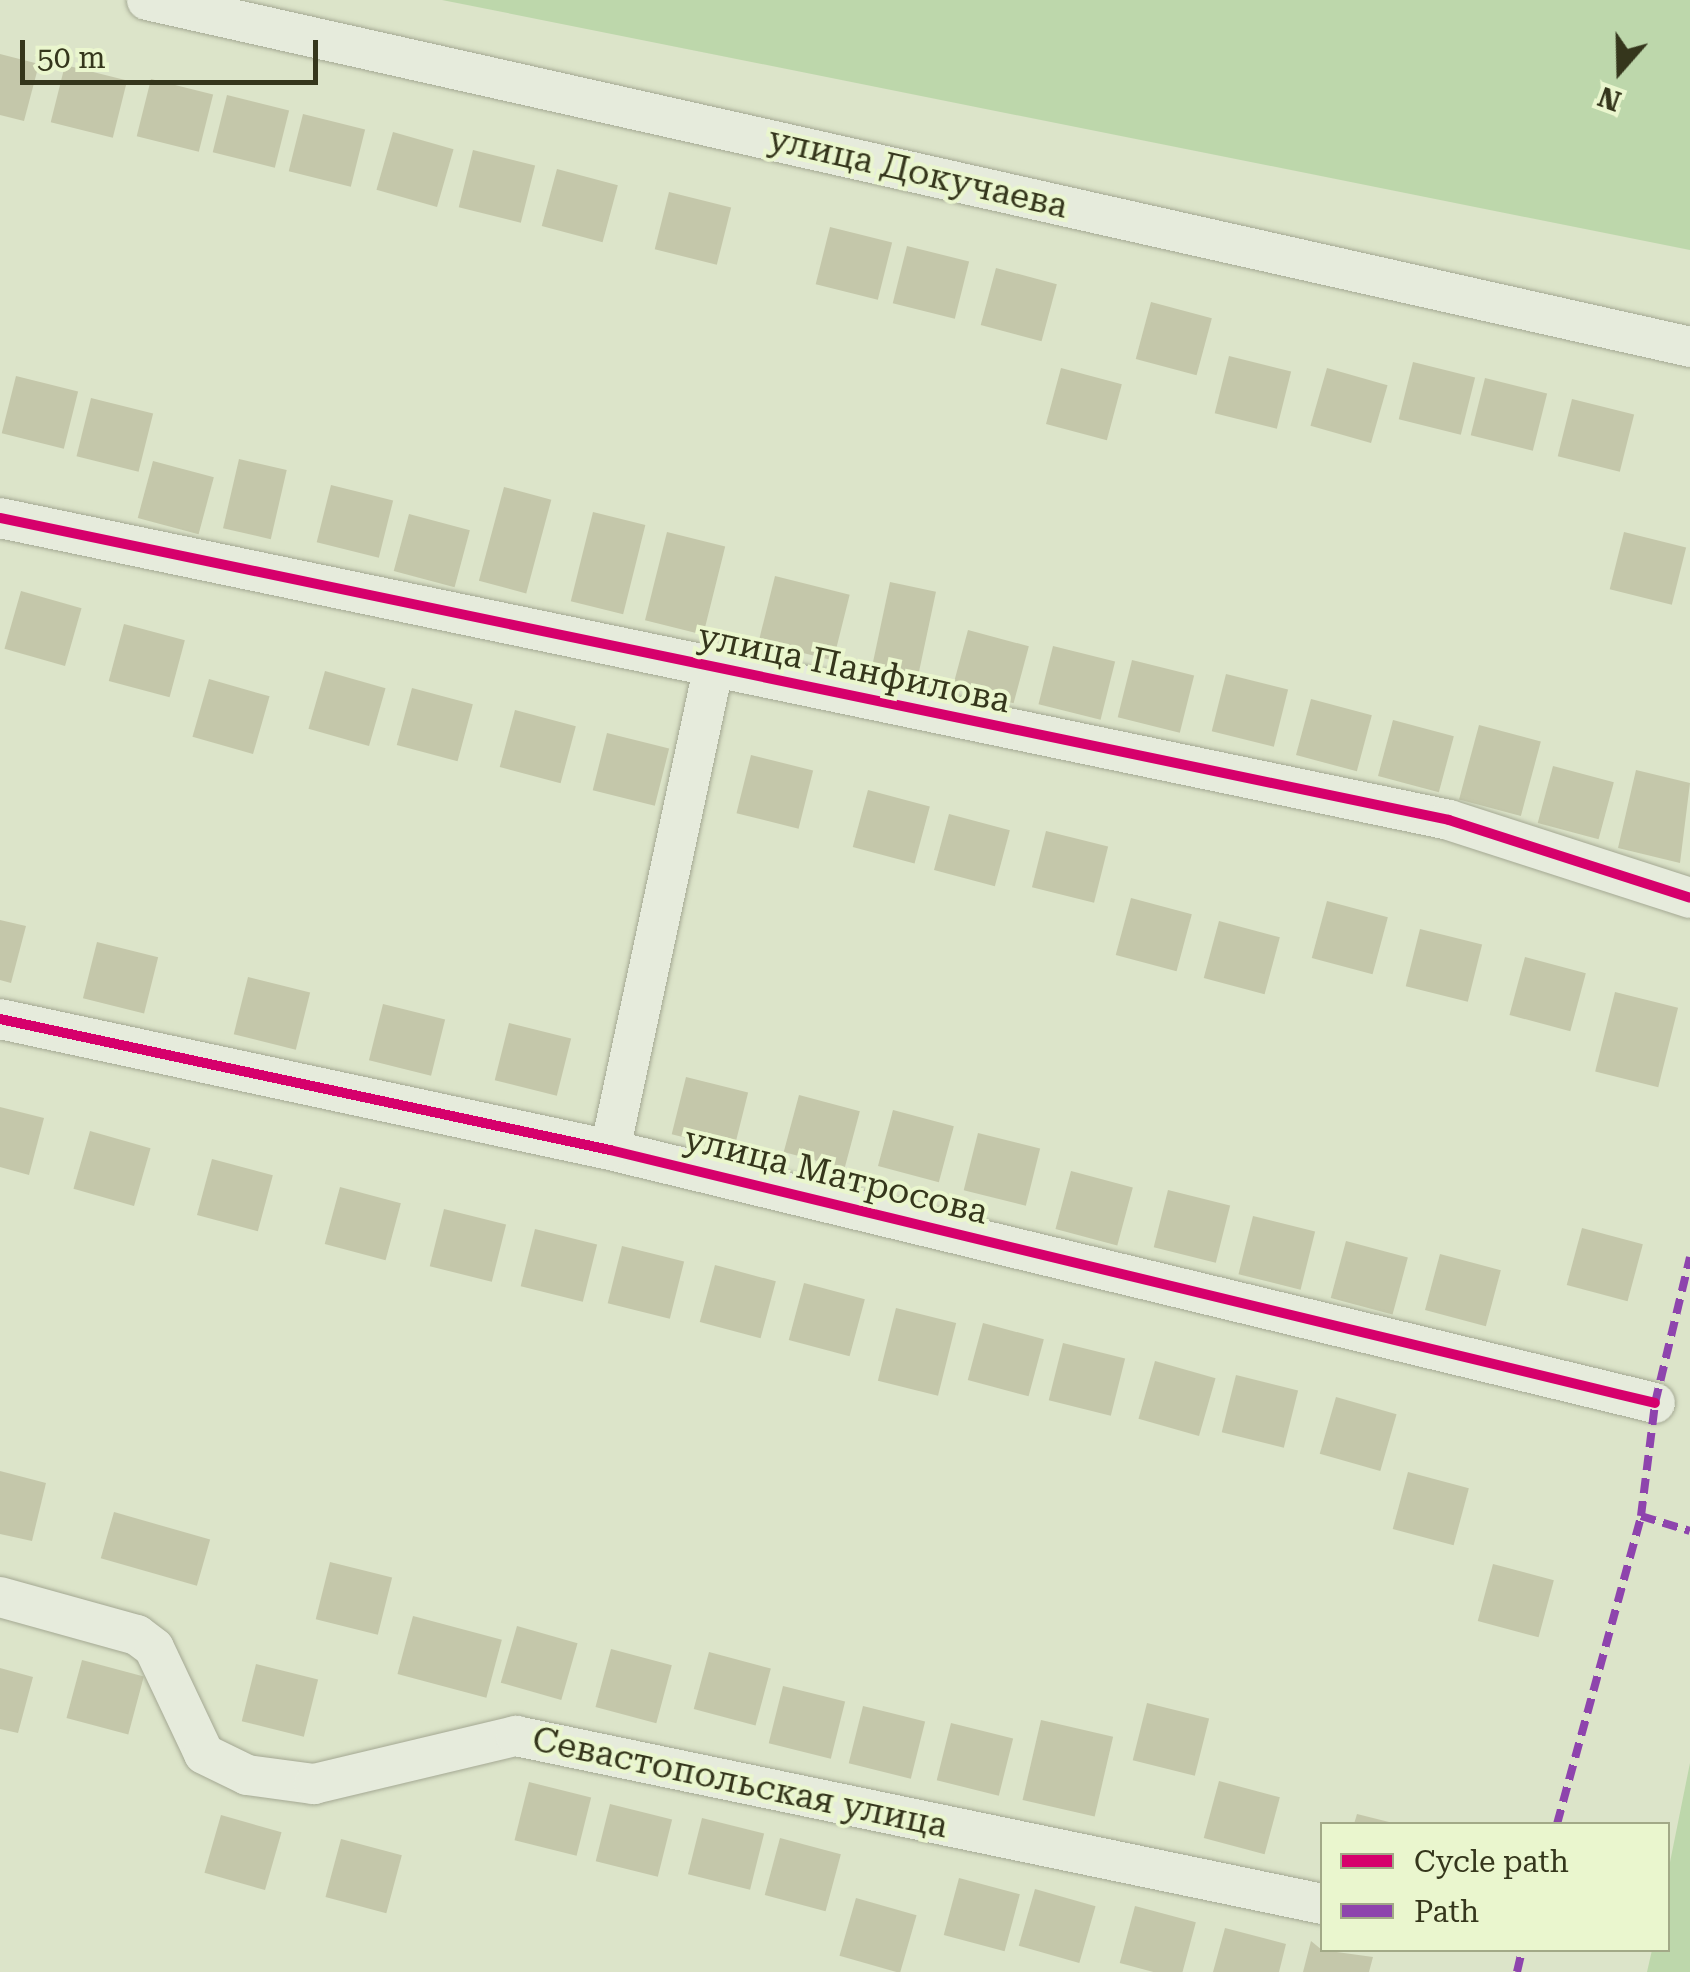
<!DOCTYPE html>
<meta charset="utf-8">
<style>
body{margin:0}
#map{position:relative;width:1690px;height:1972px;overflow:hidden;background:#dce4c9;font-family:"Roboto Serif",serif}
div>[style]{position:absolute}
.green>*{inset:0;background:#bdd7ab}
.building>*{inset:0;background:#c4c7aa;transform-origin:0 0}
.roads{filter:drop-shadow(0 0 2px #a4a893) drop-shadow(0 0 2px #a4a893)}
.minor>*{height:40px;margin:-20px;padding:0 20px;transform-origin:20px;border-radius:20px;background:#e6ebdc}
.quiet>*{height:8px;margin-top:-4px;transform-origin:0;background:repeating-linear-gradient(90deg,#8e44ad 0 15px,transparent 0 23px)}
.cycleway>*{height:10px;margin:-5px;padding:0 5px;transform-origin:5px;border-radius:5px;background:#d6006c}
span{translate:-50% -50%;white-space:nowrap;text-align:center;line-height:1.15;-webkit-text-stroke:8px #eaf6ce;paint-order:stroke}
.street-label{font-size:35px;color:#35361c}
.legend{position:absolute;left:1320px;top:1822px;width:350px;height:130px;box-sizing:border-box;background:#eaf6ce;border:2px solid #a2a987;margin:0;padding:12px 18px;list-style:none;font-size:30px;color:#35361c}
.legend li{display:flex;align-items:center;gap:20px;height:50px}
.legend b{width:50px;border:2px solid #a2a987}
.north{position:absolute;left:1570px;top:20px;width:100px;height:100px;-webkit-text-stroke:8px #eaf6ce;paint-order:stroke;rotate:200deg;font-size:28px;font-weight:700;line-height:40px;text-align:center;color:#35361c}
.north::after{content:'';display:block;margin:auto;width:35px;height:45px;background:#35361c;clip-path:polygon(50% 0,100% 100%,50% 72%,0 100%)}
.scale{position:absolute;left:20px;top:40px;width:298px;height:45px;box-sizing:border-box;border:5px solid #35361c;border-top:0;padding-left:12px;font-size:30px;line-height:35px;white-space:nowrap;color:#35361c;-webkit-text-stroke:8px #eaf6ce;paint-order:stroke}
</style>
<div id="map">
<div class="green">
<i style="clip-path:polygon(442px 0,1690px 0,1690px 250px)"></i>
<i style="clip-path:polygon(1690px 1763px,1690px 1972px,1647px 1972px,1652px 1950px,1668px 1950px,1668px 1872px)"></i>
</div>
<div class="building">
<i style="clip-path:polygon(0 54px,39px 64px,24px 121px,0 115px)"></i>
<i style="left:65px;top:65px;width:64px;height:59px;rotate:14deg"></i>
<i style="left:151px;top:79px;width:64px;height:59px;rotate:14deg"></i>
<i style="left:227px;top:95px;width:64px;height:59px;rotate:14deg"></i>
<i style="left:303px;top:114px;width:64px;height:59px;rotate:14deg"></i>
<i style="left:393px;top:132px;width:63px;height:60px;rotate:16deg"></i>
<i style="left:473px;top:150px;width:64px;height:59px;rotate:14deg"></i>
<i style="left:557px;top:169px;width:63px;height:59px;rotate:15deg"></i>
<i style="left:669px;top:192px;width:64px;height:59px;rotate:14deg"></i>
<i style="left:830px;top:227px;width:64px;height:59px;rotate:14deg"></i>
<i style="left:907px;top:246px;width:64px;height:59px;rotate:14deg"></i>
<i style="left:996px;top:268px;width:63px;height:59px;rotate:15deg"></i>
<i style="left:1151px;top:302px;width:63px;height:59px;rotate:15deg"></i>
<i style="left:1229px;top:356px;width:64px;height:59px;rotate:14deg"></i>
<i style="left:1413px;top:362px;width:64px;height:59px;rotate:14deg"></i>
<i style="left:1061px;top:368px;width:63px;height:58px;rotate:15deg"></i>
<i style="left:1327px;top:368px;width:63px;height:60px;rotate:16deg"></i>
<i style="left:16px;top:376px;width:64px;height:59px;rotate:14deg"></i>
<i style="left:1485px;top:378px;width:64px;height:59px;rotate:14deg"></i>
<i style="left:91px;top:398px;width:64px;height:60px;rotate:14deg"></i>
<i style="left:1572px;top:399px;width:64px;height:59px;rotate:14deg"></i>
<i style="left:239px;top:459px;width:49px;height:71px;rotate:13deg"></i>
<i style="left:153px;top:461px;width:63px;height:59px;rotate:15deg"></i>
<i style="left:331px;top:485px;width:64px;height:59px;rotate:14deg"></i>
<i style="left:504px;top:487px;width:49px;height:97px;rotate:15deg"></i>
<i style="left:593px;top:512px;width:54px;height:92px;rotate:14deg"></i>
<i style="left:409px;top:514px;width:63px;height:59px;rotate:15deg"></i>
<i style="left:667px;top:532px;width:60px;height:91px;rotate:14deg"></i>
<i style="left:1624px;top:532px;width:64px;height:59px;rotate:14deg"></i>
<i style="left:775px;top:576px;width:77px;height:68px;rotate:14deg"></i>
<i style="left:890px;top:582px;width:47px;height:84px;rotate:12deg"></i>
<i style="left:21px;top:591px;width:63px;height:60px;rotate:16deg"></i>
<i style="left:124px;top:624px;width:63px;height:59px;rotate:15deg"></i>
<i style="left:968px;top:630px;width:63px;height:59px;rotate:15deg"></i>
<i style="left:1053px;top:646px;width:64px;height:60px;rotate:14deg"></i>
<i style="left:1132px;top:660px;width:64px;height:59px;rotate:14deg"></i>
<i style="left:325px;top:671px;width:63px;height:60px;rotate:16deg"></i>
<i style="left:1226px;top:674px;width:64px;height:59px;rotate:14deg"></i>
<i style="left:209px;top:679px;width:63px;height:60px;rotate:16deg"></i>
<i style="left:412px;top:688px;width:63px;height:59px;rotate:15deg"></i>
<i style="left:1311px;top:699px;width:63px;height:58px;rotate:15deg"></i>
<i style="left:515px;top:710px;width:63px;height:59px;rotate:15deg"></i>
<i style="left:1393px;top:720px;width:63px;height:58px;rotate:15deg"></i>
<i style="left:1479px;top:725px;width:64px;height:77px;rotate:15deg"></i>
<i style="left:607px;top:733px;width:64px;height:59px;rotate:14deg"></i>
<i style="left:751px;top:755px;width:64px;height:60px;rotate:14deg"></i>
<i style="left:1553px;top:766px;width:63px;height:59px;rotate:15deg"></i>
<i style="clip-path:polygon(1636px 770px,1690px 783px,1680px 863px,1618px 848px)"></i>
<i style="left:868px;top:790px;width:64px;height:59px;rotate:15deg"></i>
<i style="left:949px;top:814px;width:63px;height:58px;rotate:15deg"></i>
<i style="left:1046px;top:831px;width:64px;height:58px;rotate:14deg"></i>
<i style="left:1131px;top:898px;width:63px;height:59px;rotate:15deg"></i>
<i style="left:1327px;top:901px;width:63px;height:59px;rotate:15deg"></i>
<i style="clip-path:polygon(0 920px,26px 926px,11px 983px,0 980px)"></i>
<i style="left:1219px;top:921px;width:63px;height:59px;rotate:15deg"></i>
<i style="left:1420px;top:929px;width:64px;height:59px;rotate:14deg"></i>
<i style="left:97px;top:942px;width:63px;height:58px;rotate:14deg"></i>
<i style="left:1525px;top:957px;width:63px;height:60px;rotate:15deg"></i>
<i style="left:248px;top:977px;width:64px;height:59px;rotate:14deg"></i>
<i style="left:1615px;top:992px;width:65px;height:82px;rotate:14deg"></i>
<i style="left:383px;top:1004px;width:64px;height:58px;rotate:14deg"></i>
<i style="left:509px;top:1023px;width:64px;height:59px;rotate:14deg"></i>
<i style="left:686px;top:1077px;width:64px;height:59px;rotate:14deg"></i>
<i style="left:799px;top:1095px;width:63px;height:59px;rotate:15deg"></i>
<i style="clip-path:polygon(0 1107px,44px 1118px,29px 1175px,0 1167px)"></i>
<i style="left:893px;top:1110px;width:63px;height:58px;rotate:15deg"></i>
<i style="left:90px;top:1131px;width:63px;height:60px;rotate:16deg"></i>
<i style="left:978px;top:1133px;width:64px;height:59px;rotate:14deg"></i>
<i style="left:212px;top:1159px;width:63px;height:58px;rotate:15deg"></i>
<i style="left:1071px;top:1171px;width:64px;height:60px;rotate:15deg"></i>
<i style="left:340px;top:1187px;width:63px;height:59px;rotate:15deg"></i>
<i style="left:1168px;top:1190px;width:64px;height:59px;rotate:14deg"></i>
<i style="left:444px;top:1209px;width:64px;height:59px;rotate:14deg"></i>
<i style="left:1253px;top:1216px;width:64px;height:60px;rotate:14deg"></i>
<i style="left:1582px;top:1228px;width:63px;height:59px;rotate:15deg"></i>
<i style="left:535px;top:1229px;width:64px;height:59px;rotate:14deg"></i>
<i style="left:1346px;top:1241px;width:64px;height:59px;rotate:15deg"></i>
<i style="left:622px;top:1246px;width:64px;height:59px;rotate:14deg"></i>
<i style="left:1440px;top:1254px;width:63px;height:58px;rotate:15deg"></i>
<i style="left:715px;top:1265px;width:63px;height:59px;rotate:15deg"></i>
<i style="left:804px;top:1283px;width:63px;height:59px;rotate:15deg"></i>
<i style="left:896px;top:1308px;width:62px;height:75px;rotate:14deg"></i>
<i style="left:983px;top:1323px;width:63px;height:59px;rotate:15deg"></i>
<i style="left:1063px;top:1343px;width:64px;height:59px;rotate:14deg"></i>
<i style="left:1155px;top:1361px;width:63px;height:60px;rotate:16deg"></i>
<i style="left:1236px;top:1375px;width:64px;height:59px;rotate:14deg"></i>
<i style="left:1336px;top:1397px;width:63px;height:59px;rotate:16deg"></i>
<i style="clip-path:polygon(0 1471px,46px 1483px,32px 1541px,0 1534px)"></i>
<i style="left:1408px;top:1472px;width:63px;height:59px;rotate:15deg"></i>
<i style="left:114px;top:1512px;width:100px;height:48px;rotate:16deg"></i>
<i style="left:330px;top:1562px;width:64px;height:59px;rotate:14deg"></i>
<i style="left:1493px;top:1564px;width:63px;height:59px;rotate:15deg"></i>
<i style="left:413px;top:1616px;width:92px;height:60px;rotate:15deg"></i>
<i style="left:517px;top:1626px;width:63px;height:59px;rotate:16deg"></i>
<i style="left:611px;top:1649px;width:63px;height:60px;rotate:15deg"></i>
<i style="left:709px;top:1652px;width:64px;height:59px;rotate:15deg"></i>
<i style="left:82px;top:1660px;width:64px;height:60px;rotate:15deg"></i>
<i style="left:256px;top:1664px;width:64px;height:59px;rotate:14deg"></i>
<i style="clip-path:polygon(0 1668px,33px 1677px,18px 1733px,0 1729px)"></i>
<i style="left:783px;top:1686px;width:64px;height:59px;rotate:14deg"></i>
<i style="left:1147px;top:1703px;width:64px;height:59px;rotate:14deg"></i>
<i style="left:863px;top:1706px;width:64px;height:59px;rotate:14deg"></i>
<i style="left:1041px;top:1720px;width:74px;height:82px;rotate:13deg"></i>
<i style="left:951px;top:1723px;width:64px;height:59px;rotate:14deg"></i>
<i style="left:1219px;top:1781px;width:63px;height:59px;rotate:15deg"></i>
<i style="left:529px;top:1782px;width:64px;height:60px;rotate:14deg"></i>
<i style="left:610px;top:1804px;width:64px;height:59px;rotate:14deg"></i>
<i style="clip-path:polygon(1357px 1814px,1393px 1823px,1393px 1824px,1354px 1824px)"></i>
<i style="left:221px;top:1815px;width:63px;height:60px;rotate:16deg"></i>
<i style="left:702px;top:1818px;width:64px;height:58px;rotate:14deg"></i>
<i style="left:780px;top:1838px;width:63px;height:59px;rotate:15deg"></i>
<i style="left:341px;top:1839px;width:63px;height:60px;rotate:15deg"></i>
<i style="left:959px;top:1878px;width:63px;height:59px;rotate:15deg"></i>
<i style="left:1035px;top:1889px;width:63px;height:59px;rotate:16deg"></i>
<i style="left:856px;top:1898px;width:63px;height:60px;rotate:16deg"></i>
<i style="left:1135px;top:1906px;width:63px;height:59px;rotate:15deg"></i>
<i style="clip-path:polygon(1225px 1928px,1286px 1944px,1279px 1972px,1213px 1972px)"></i>
<i style="clip-path:polygon(1311px 1941px,1322px 1950px,1373px 1957px,1369px 1972px,1303px 1972px)"></i>
</div>
<div class="roads">
<div class="minor">
<i style="left:147px;top:0;width:1582px;rotate:12.67deg"></i>
<i style="left:0;top:518px;width:1480px;rotate:11.77deg"></i>
<i style="left:1449px;top:820px;width:253px;rotate:17.9deg"></i>
<i style="left:0;top:1019px;width:624px;rotate:12.12deg"></i>
<i style="left:610px;top:1150px;width:1075px;rotate:13.61deg"></i>
<i style="left:610px;top:1150px;width:492px;rotate:-77.9deg"></i>
<i style="left:0;top:1597px;width:142px;rotate:15.5deg"></i>
<i style="left:137px;top:1635px;width:21px;rotate:37deg"></i>
<i style="left:154px;top:1648px;width:117px;rotate:64.7deg"></i>
<i style="left:204px;top:1754px;width:48px;rotate:26deg"></i>
<i style="left:247px;top:1775px;width:68px;rotate:7.7deg"></i>
<i style="left:314px;top:1784px;width:208px;rotate:-13.4deg"></i>
<i style="left:516px;top:1736px;width:823px;rotate:11.77deg"></i>
</div>
</div>
<div class="quiet">
<i style="left:1641px;top:1516px;width:51px;rotate:17deg"></i>
<i style="left:1557px;top:1824px;width:319px;rotate:-74.7deg"></i>
<i style="left:1641px;top:1516px;width:114px;rotate:-82.9deg"></i>
<i style="left:1655px;top:1403px;width:150px;rotate:-76.5deg"></i>
<i style="left:1517px;top:1972px;width:23px;rotate:-77deg"></i>
</div>
<div class="cycleway">
<i style="left:0;top:518px;width:1480px;rotate:11.77deg"></i>
<i style="left:1449px;top:820px;width:253px;rotate:17.9deg"></i>
<i style="left:0;top:1019px;width:624px;rotate:12.12deg"></i>
<i style="left:610px;top:1150px;width:1075px;rotate:13.61deg"></i>
</div>
<div class="street-label">
<span style="left:918px;top:173px;rotate:13deg">улица Докучаева</span>
<span style="left:854px;top:669px;rotate:12deg">улица Панфилова</span>
<span style="left:836px;top:1176px;rotate:14deg">улица Матросова</span>
<span style="left:740px;top:1783px;rotate:12deg">Севастопольская улица</span>
</div>
<ul class="legend">
<li><b style="height:12px;background:#d6006c"></b>Cycle path</li>
<li><b style="height:12px;background:#8e44ad"></b>Path</li>
</ul>
<div class="north">N</div>
<div class="scale">50 m</div>
</div>
